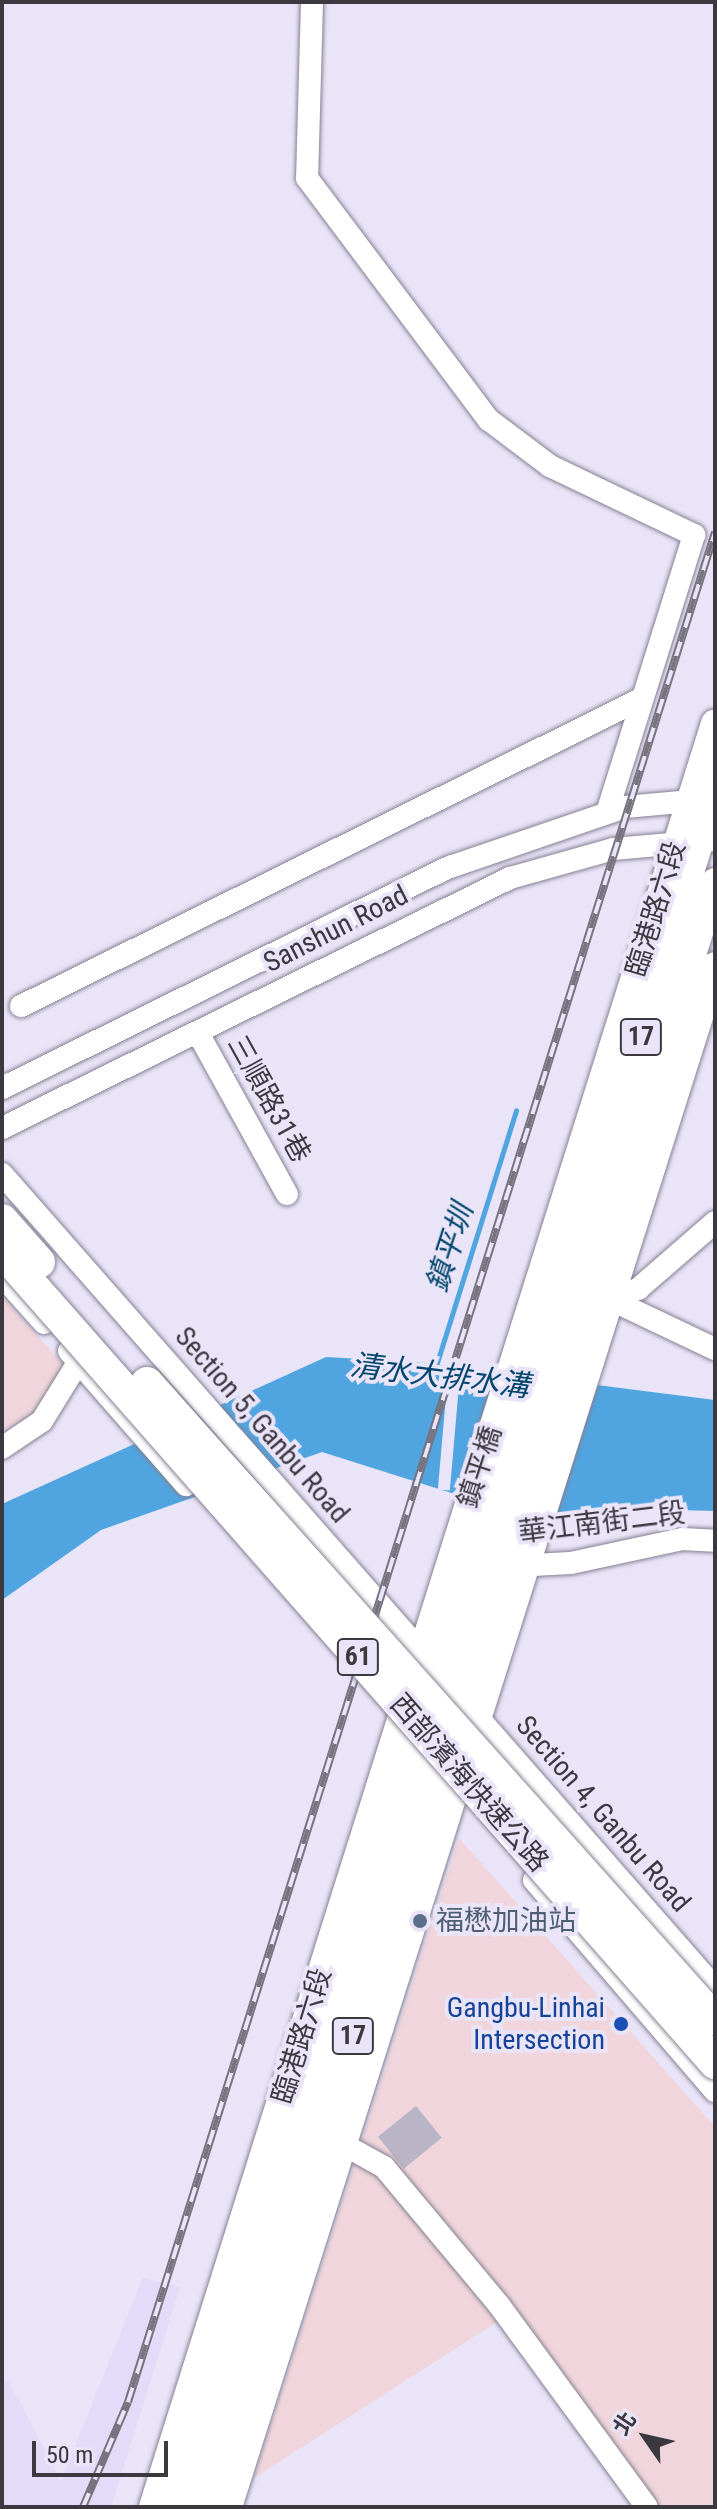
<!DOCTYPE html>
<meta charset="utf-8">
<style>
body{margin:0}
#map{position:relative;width:717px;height:2509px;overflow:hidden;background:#eae4f8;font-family:"Roboto Condensed","Noto Sans TC",sans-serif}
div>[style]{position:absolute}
.industrial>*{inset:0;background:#f0d6dc}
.built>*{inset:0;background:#e3dbf7}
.water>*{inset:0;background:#50a5e0}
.pier>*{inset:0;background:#eae4f8;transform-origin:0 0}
.stream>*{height:5px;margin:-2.5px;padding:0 2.5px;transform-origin:2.5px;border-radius:2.5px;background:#50a5e0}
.building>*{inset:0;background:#bab4c7;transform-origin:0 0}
.roads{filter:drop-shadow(0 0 2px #868193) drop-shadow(0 0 2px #868193)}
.minor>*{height:22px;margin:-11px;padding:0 11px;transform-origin:11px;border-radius:11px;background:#fff}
.major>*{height:28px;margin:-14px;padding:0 14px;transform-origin:14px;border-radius:14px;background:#fff}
.rail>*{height:8px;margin-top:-4px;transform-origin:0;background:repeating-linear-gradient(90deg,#eae4f8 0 15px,#77737f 0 30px);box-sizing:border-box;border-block:2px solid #77737f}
.bridges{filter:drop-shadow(0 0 2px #868193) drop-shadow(0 0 2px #868193)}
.highway-bridge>*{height:32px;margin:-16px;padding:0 16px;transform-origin:16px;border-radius:16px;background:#fff}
.dots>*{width:22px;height:22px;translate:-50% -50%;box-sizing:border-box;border:4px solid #eae4f8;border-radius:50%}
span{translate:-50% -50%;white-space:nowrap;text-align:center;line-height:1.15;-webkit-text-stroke:8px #eae4f8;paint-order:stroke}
.shield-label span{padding:2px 6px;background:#eae4f8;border:2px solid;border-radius:6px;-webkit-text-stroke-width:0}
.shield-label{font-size:26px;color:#3b3840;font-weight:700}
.street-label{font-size:28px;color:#3b3840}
.service-label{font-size:28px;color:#4e5e75}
.left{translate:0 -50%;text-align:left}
.transit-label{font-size:28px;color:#164399}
.right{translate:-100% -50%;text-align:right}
.water-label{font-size:30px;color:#00456c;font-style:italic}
.frame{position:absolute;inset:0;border:4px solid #3b3840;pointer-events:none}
.north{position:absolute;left:605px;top:2397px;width:80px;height:80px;-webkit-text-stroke:6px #eae4f8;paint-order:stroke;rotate:304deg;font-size:22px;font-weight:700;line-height:32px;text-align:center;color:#3b3840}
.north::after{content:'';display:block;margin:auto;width:28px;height:36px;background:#3b3840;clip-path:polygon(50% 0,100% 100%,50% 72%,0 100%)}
.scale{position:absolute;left:32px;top:2441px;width:136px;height:36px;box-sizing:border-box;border:4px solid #3b3840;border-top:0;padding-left:10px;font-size:24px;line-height:28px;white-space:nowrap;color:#3b3840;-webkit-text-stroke:6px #eae4f8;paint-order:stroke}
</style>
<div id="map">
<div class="industrial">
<i style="clip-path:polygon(2px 1297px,66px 1367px,29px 1419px,2px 1430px)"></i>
<i style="clip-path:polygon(459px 1838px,715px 2127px,715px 2507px,654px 2507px,511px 2313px,254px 2478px)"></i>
</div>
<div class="built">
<i style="clip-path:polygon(143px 2278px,180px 2287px,111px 2507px,2px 2507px,2px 2384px,8px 2380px,61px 2481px)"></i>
</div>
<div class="water">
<i style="clip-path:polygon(326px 1357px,416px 1362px,715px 1400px,715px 1511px,602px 1508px,553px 1525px,322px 1452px,101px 1530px,2px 1600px,2px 1504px)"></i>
</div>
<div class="pier">
<i style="left:449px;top:1362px;width:12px;height:128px;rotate:5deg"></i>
</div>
<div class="stream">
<i style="left:435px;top:1369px;width:271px;rotate:-72.6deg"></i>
</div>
<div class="building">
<i style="left:416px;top:2106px;width:41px;height:49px;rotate:51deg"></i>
</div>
<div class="roads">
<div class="minor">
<i style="left:312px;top:2px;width:176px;rotate:91.6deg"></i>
<i style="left:307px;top:178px;width:303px;rotate:53.1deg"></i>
<i style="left:489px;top:420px;width:76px;rotate:37deg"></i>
<i style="left:550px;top:466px;width:160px;rotate:25.6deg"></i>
<i style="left:694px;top:535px;width:291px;rotate:107.4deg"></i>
<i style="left:21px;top:1006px;width:692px;rotate:-26.34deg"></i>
<i style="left:198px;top:1033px;width:184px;rotate:61.1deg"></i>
<i style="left:2px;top:1088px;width:500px;rotate:-26.3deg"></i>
<i style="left:450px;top:867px;width:185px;rotate:-18.9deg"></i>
<i style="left:625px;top:807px;width:78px;rotate:-5.1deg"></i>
<i style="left:2px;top:1128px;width:566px;rotate:-26.2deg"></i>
<i style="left:510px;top:878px;width:107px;rotate:-15.7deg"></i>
<i style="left:613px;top:849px;width:102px;rotate:-5deg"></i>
<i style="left:2px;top:1174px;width:651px;rotate:48.74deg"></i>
<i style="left:2px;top:1276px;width:63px;rotate:48.2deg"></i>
<i style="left:597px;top:1293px;width:131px;rotate:25.4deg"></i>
<i style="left:612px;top:1298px;width:28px;rotate:-19deg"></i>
<i style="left:638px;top:1289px;width:102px;rotate:-41deg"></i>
<i style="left:69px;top:1351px;width:178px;rotate:48.9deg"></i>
<i style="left:2px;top:1448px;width:48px;rotate:-34deg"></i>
<i style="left:42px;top:1421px;width:70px;rotate:-58.3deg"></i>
<i style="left:513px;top:1566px;width:58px;rotate:-3deg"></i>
<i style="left:571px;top:1563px;width:114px;rotate:-12.2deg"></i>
<i style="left:682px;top:1539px;width:33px;rotate:3deg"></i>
<i style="left:469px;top:1707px;width:373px;rotate:48.8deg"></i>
<i style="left:534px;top:1880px;width:278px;rotate:49.4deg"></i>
<i style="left:330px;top:2137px;width:62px;rotate:29.1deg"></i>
<i style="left:384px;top:2167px;width:180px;rotate:50.2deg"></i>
<i style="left:499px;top:2305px;width:250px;rotate:53.8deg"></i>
</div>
<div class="major">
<i style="left:153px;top:2507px;width:1870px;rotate:-72.51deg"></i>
<i style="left:179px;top:2507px;width:984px;rotate:-72.43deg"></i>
<i style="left:476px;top:1569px;width:814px;rotate:-72.92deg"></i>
<i style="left:205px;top:2507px;width:1703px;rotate:-72.58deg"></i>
<i style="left:228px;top:2507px;width:1616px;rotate:-72.46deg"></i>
</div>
</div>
<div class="rail">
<i style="left:83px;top:2507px;width:114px;rotate:-66.8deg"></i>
<i style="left:128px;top:2402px;width:1960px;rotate:-72.57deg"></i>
</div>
<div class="bridges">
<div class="highway-bridge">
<i style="left:2px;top:1220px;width:56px;rotate:48.6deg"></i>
<i style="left:2px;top:1251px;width:1081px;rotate:48.71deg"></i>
<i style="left:147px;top:1383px;width:853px;rotate:48.28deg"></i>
</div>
</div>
<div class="dots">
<i style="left:420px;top:1921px;background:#5c6f8a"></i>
<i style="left:621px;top:2024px;background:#1a4fb4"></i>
</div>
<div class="shield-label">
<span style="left:641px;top:1037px">17</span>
<span style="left:358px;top:1657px">61</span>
<span style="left:353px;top:2036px">17</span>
</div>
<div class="street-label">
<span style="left:656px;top:909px;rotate:-73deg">臨港路六段</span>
<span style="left:336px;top:929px;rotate:-27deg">Sanshun Road</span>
<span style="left:269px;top:1099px;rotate:61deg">三順路31巷</span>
<span style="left:262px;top:1425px;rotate:49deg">Section 5, Ganbu Road</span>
<span style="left:480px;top:1467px;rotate:-72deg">鎮平橋</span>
<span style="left:602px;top:1523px;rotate:-7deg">華江南街二段</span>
<span style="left:469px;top:1783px;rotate:49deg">西部濱海快速公路</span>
<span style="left:603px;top:1814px;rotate:49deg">Section 4, Ganbu Road</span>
<span style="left:302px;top:2036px;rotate:-73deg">臨港路六段</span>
</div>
<div class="service-label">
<span class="left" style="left:436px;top:1921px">福懋加油站</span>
</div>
<div class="transit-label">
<span class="right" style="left:605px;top:2024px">Gangbu-Linhai<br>Intersection</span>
</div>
<div class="water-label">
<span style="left:450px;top:1248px;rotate:-72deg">鎮平圳</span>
<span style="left:440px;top:1376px;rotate:7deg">清水大排水溝</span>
</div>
<div class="frame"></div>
<div class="north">北</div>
<div class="scale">50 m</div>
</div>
